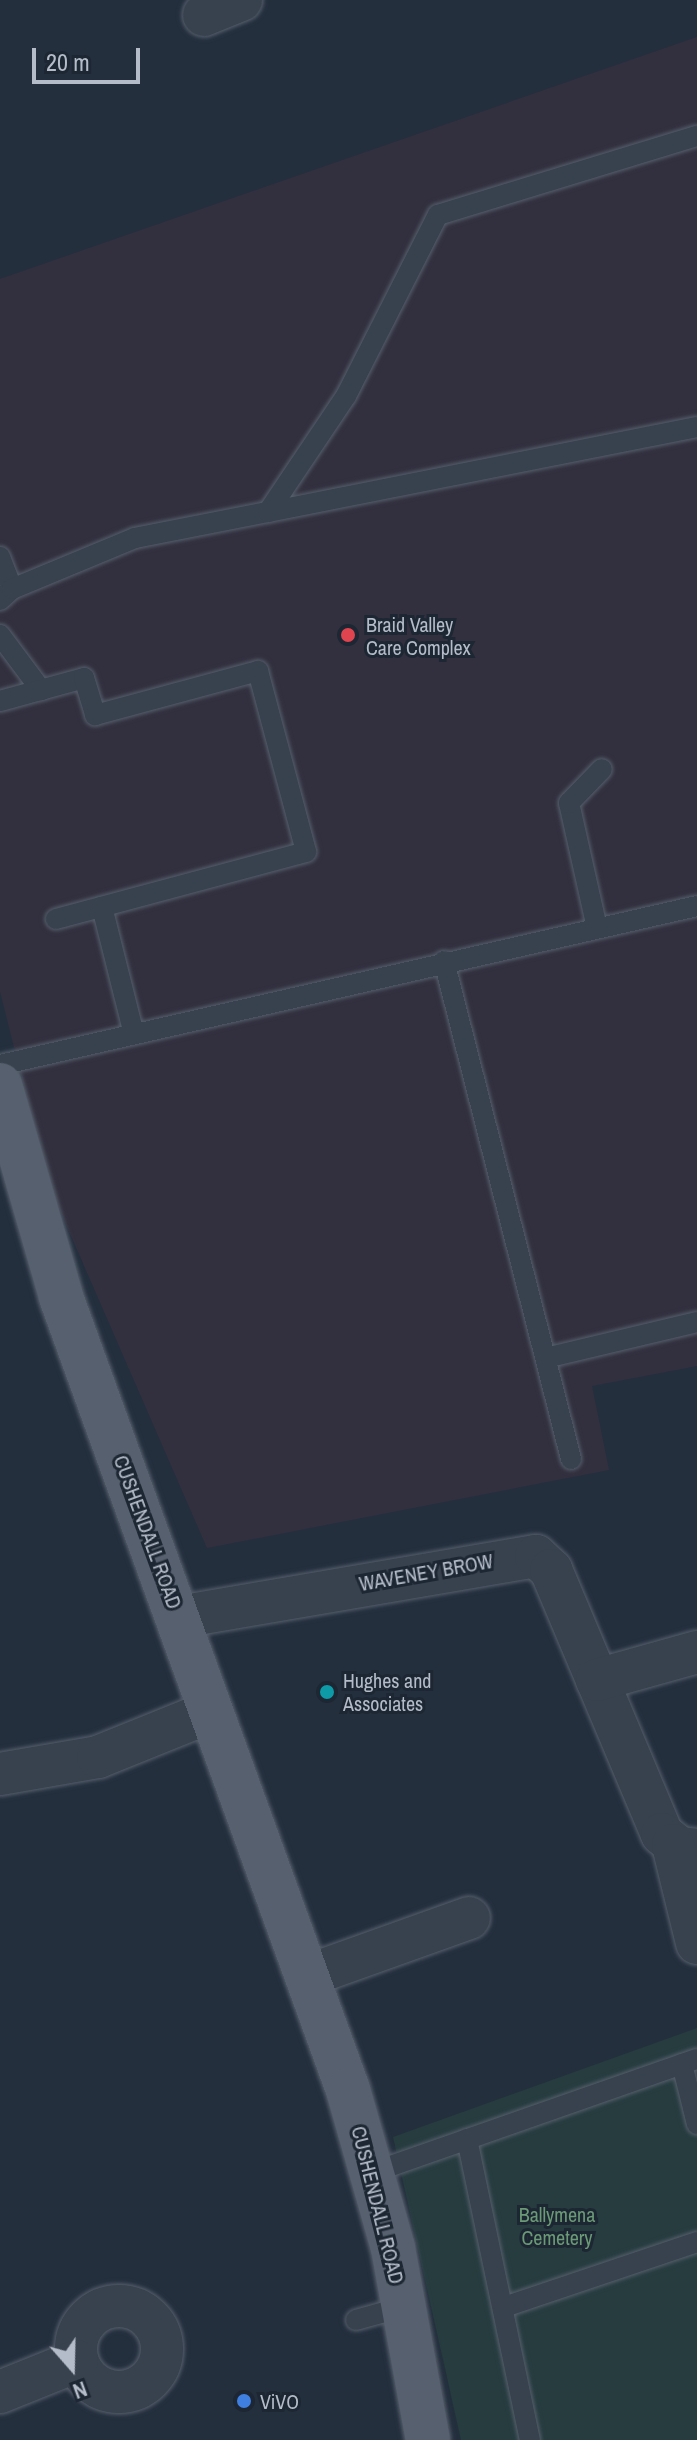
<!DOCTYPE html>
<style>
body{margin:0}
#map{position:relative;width:697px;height:2440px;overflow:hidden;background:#242f3e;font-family:"Archivo Narrow",sans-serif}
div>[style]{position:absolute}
.medical>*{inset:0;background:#32303f}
.green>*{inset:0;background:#263c3f}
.roads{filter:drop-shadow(0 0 2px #565f6c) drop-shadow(0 0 2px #565f6c)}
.lane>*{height:20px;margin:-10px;padding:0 10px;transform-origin:10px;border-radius:10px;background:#38414e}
.street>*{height:42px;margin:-21px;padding:0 21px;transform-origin:21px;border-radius:21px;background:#38414e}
.street>.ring{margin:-21px;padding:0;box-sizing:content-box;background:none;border:42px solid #38414e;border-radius:50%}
.primary>*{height:44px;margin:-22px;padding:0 22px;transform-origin:22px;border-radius:22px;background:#56606e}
.dots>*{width:22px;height:22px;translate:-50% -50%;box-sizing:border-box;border:4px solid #1d2633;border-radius:50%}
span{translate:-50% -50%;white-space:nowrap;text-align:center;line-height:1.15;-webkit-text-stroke:6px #1d2633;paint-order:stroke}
.poi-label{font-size:20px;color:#b4bcc9}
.left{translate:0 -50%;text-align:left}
.street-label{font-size:20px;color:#b4bcc9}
.park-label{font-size:20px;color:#6b9a76}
.north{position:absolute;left:32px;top:2328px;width:80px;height:80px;-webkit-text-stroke:6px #1d2633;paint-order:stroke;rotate:160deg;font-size:22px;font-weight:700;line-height:32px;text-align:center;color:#b4bcc9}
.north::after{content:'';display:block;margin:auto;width:28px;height:36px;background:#b4bcc9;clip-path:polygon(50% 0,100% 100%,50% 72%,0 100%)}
.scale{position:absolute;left:32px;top:48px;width:108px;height:36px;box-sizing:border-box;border:4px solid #b4bcc9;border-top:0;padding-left:10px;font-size:24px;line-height:28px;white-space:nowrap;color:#b4bcc9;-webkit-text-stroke:6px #1d2633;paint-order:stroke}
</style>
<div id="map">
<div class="medical">
<i style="clip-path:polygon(697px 37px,697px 1366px,592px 1386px,609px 1470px,207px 1548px,48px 1183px,0 991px,0 279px)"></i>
</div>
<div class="green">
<i style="clip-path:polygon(697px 2028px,697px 2440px,461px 2440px,393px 2137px)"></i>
</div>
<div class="roads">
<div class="lane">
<i style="left:268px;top:512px;width:437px;rotate:-11.2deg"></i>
<i style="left:0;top:557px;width:34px;rotate:69deg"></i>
<i style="left:0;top:600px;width:16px;rotate:-43deg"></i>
<i style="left:12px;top:589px;width:133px;rotate:-22.5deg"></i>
<i style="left:135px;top:538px;width:136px;rotate:-11.1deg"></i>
<i style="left:268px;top:512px;width:140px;rotate:-56.1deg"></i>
<i style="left:346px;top:396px;width:203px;rotate:-63.1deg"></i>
<i style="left:438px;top:215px;width:271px;rotate:-17deg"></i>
<i style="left:0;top:635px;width:69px;rotate:53.3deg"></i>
<i style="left:0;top:701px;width:87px;rotate:-15.3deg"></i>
<i style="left:84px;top:678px;width:39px;rotate:73deg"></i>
<i style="left:95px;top:715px;width:169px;rotate:-15.1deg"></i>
<i style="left:258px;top:671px;width:187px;rotate:75.1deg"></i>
<i style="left:306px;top:852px;width:259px;rotate:165deg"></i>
<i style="left:102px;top:907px;width:131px;rotate:75.9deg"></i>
<i style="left:597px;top:928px;width:128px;rotate:-102.6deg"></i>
<i style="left:569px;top:803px;width:47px;rotate:-45.9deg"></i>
<i style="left:444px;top:961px;width:514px;rotate:75.69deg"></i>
<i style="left:0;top:1065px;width:715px;rotate:-12.85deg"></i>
<i style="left:550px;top:1357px;width:151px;rotate:-13.4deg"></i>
<i style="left:682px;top:2064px;width:62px;rotate:76deg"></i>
<i style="left:467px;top:2139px;width:308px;rotate:78.2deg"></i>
<i style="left:371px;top:2173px;width:345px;rotate:-19.3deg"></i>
<i style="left:504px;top:2307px;width:204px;rotate:-18.6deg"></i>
<i style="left:356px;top:2320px;width:49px;rotate:-15.5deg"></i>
</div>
<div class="street">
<i style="left:204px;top:15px;width:40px;rotate:-22deg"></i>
<i style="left:179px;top:1617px;width:362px;rotate:-9.7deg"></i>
<i style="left:536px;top:1556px;width:21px;rotate:43deg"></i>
<i style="left:551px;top:1570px;width:286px;rotate:67.2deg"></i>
<i style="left:662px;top:1834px;width:22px;rotate:39deg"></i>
<i style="left:679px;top:1848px;width:18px;rotate:6deg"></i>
<i style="left:597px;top:1680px;width:104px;rotate:-15.6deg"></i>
<i style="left:0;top:1774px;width:99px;rotate:-9.8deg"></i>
<i style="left:98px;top:1757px;width:123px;rotate:-22deg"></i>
<i style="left:673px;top:1845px;width:101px;rotate:76.2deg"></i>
<i style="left:307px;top:1976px;width:172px;rotate:-19.7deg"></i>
<i class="ring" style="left:76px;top:2306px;width:44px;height:44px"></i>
<i style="left:0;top:2392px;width:83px;rotate:-21.9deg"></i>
</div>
<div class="primary">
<i style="left:0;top:1085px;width:221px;rotate:73.9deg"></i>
<i style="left:61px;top:1297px;width:843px;rotate:70.1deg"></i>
<i style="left:348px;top:2090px;width:164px;rotate:74.1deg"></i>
<i style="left:393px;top:2248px;width:195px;rotate:79.7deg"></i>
</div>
</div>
<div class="dots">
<i style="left:348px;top:635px;background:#e0444e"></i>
<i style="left:327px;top:1692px;background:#0f9aa8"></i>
<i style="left:244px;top:2401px;background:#3f7fe0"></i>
</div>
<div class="poi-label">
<span class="left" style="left:366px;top:636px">Braid Valley<br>Care Complex</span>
<span class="left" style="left:343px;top:1692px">Hughes and<br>Associates</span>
<span class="left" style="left:260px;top:2401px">ViVO</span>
</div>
<div class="street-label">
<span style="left:148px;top:1532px;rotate:70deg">CUSHENDALL ROAD</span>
<span style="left:426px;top:1572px;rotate:-10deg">WAVENEY BROW</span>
<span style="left:378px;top:2205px;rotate:76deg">CUSHENDALL ROAD</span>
</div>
<div class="park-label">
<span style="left:557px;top:2226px">Ballymena<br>Cemetery</span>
</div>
<div class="north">N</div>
<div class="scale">20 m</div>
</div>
